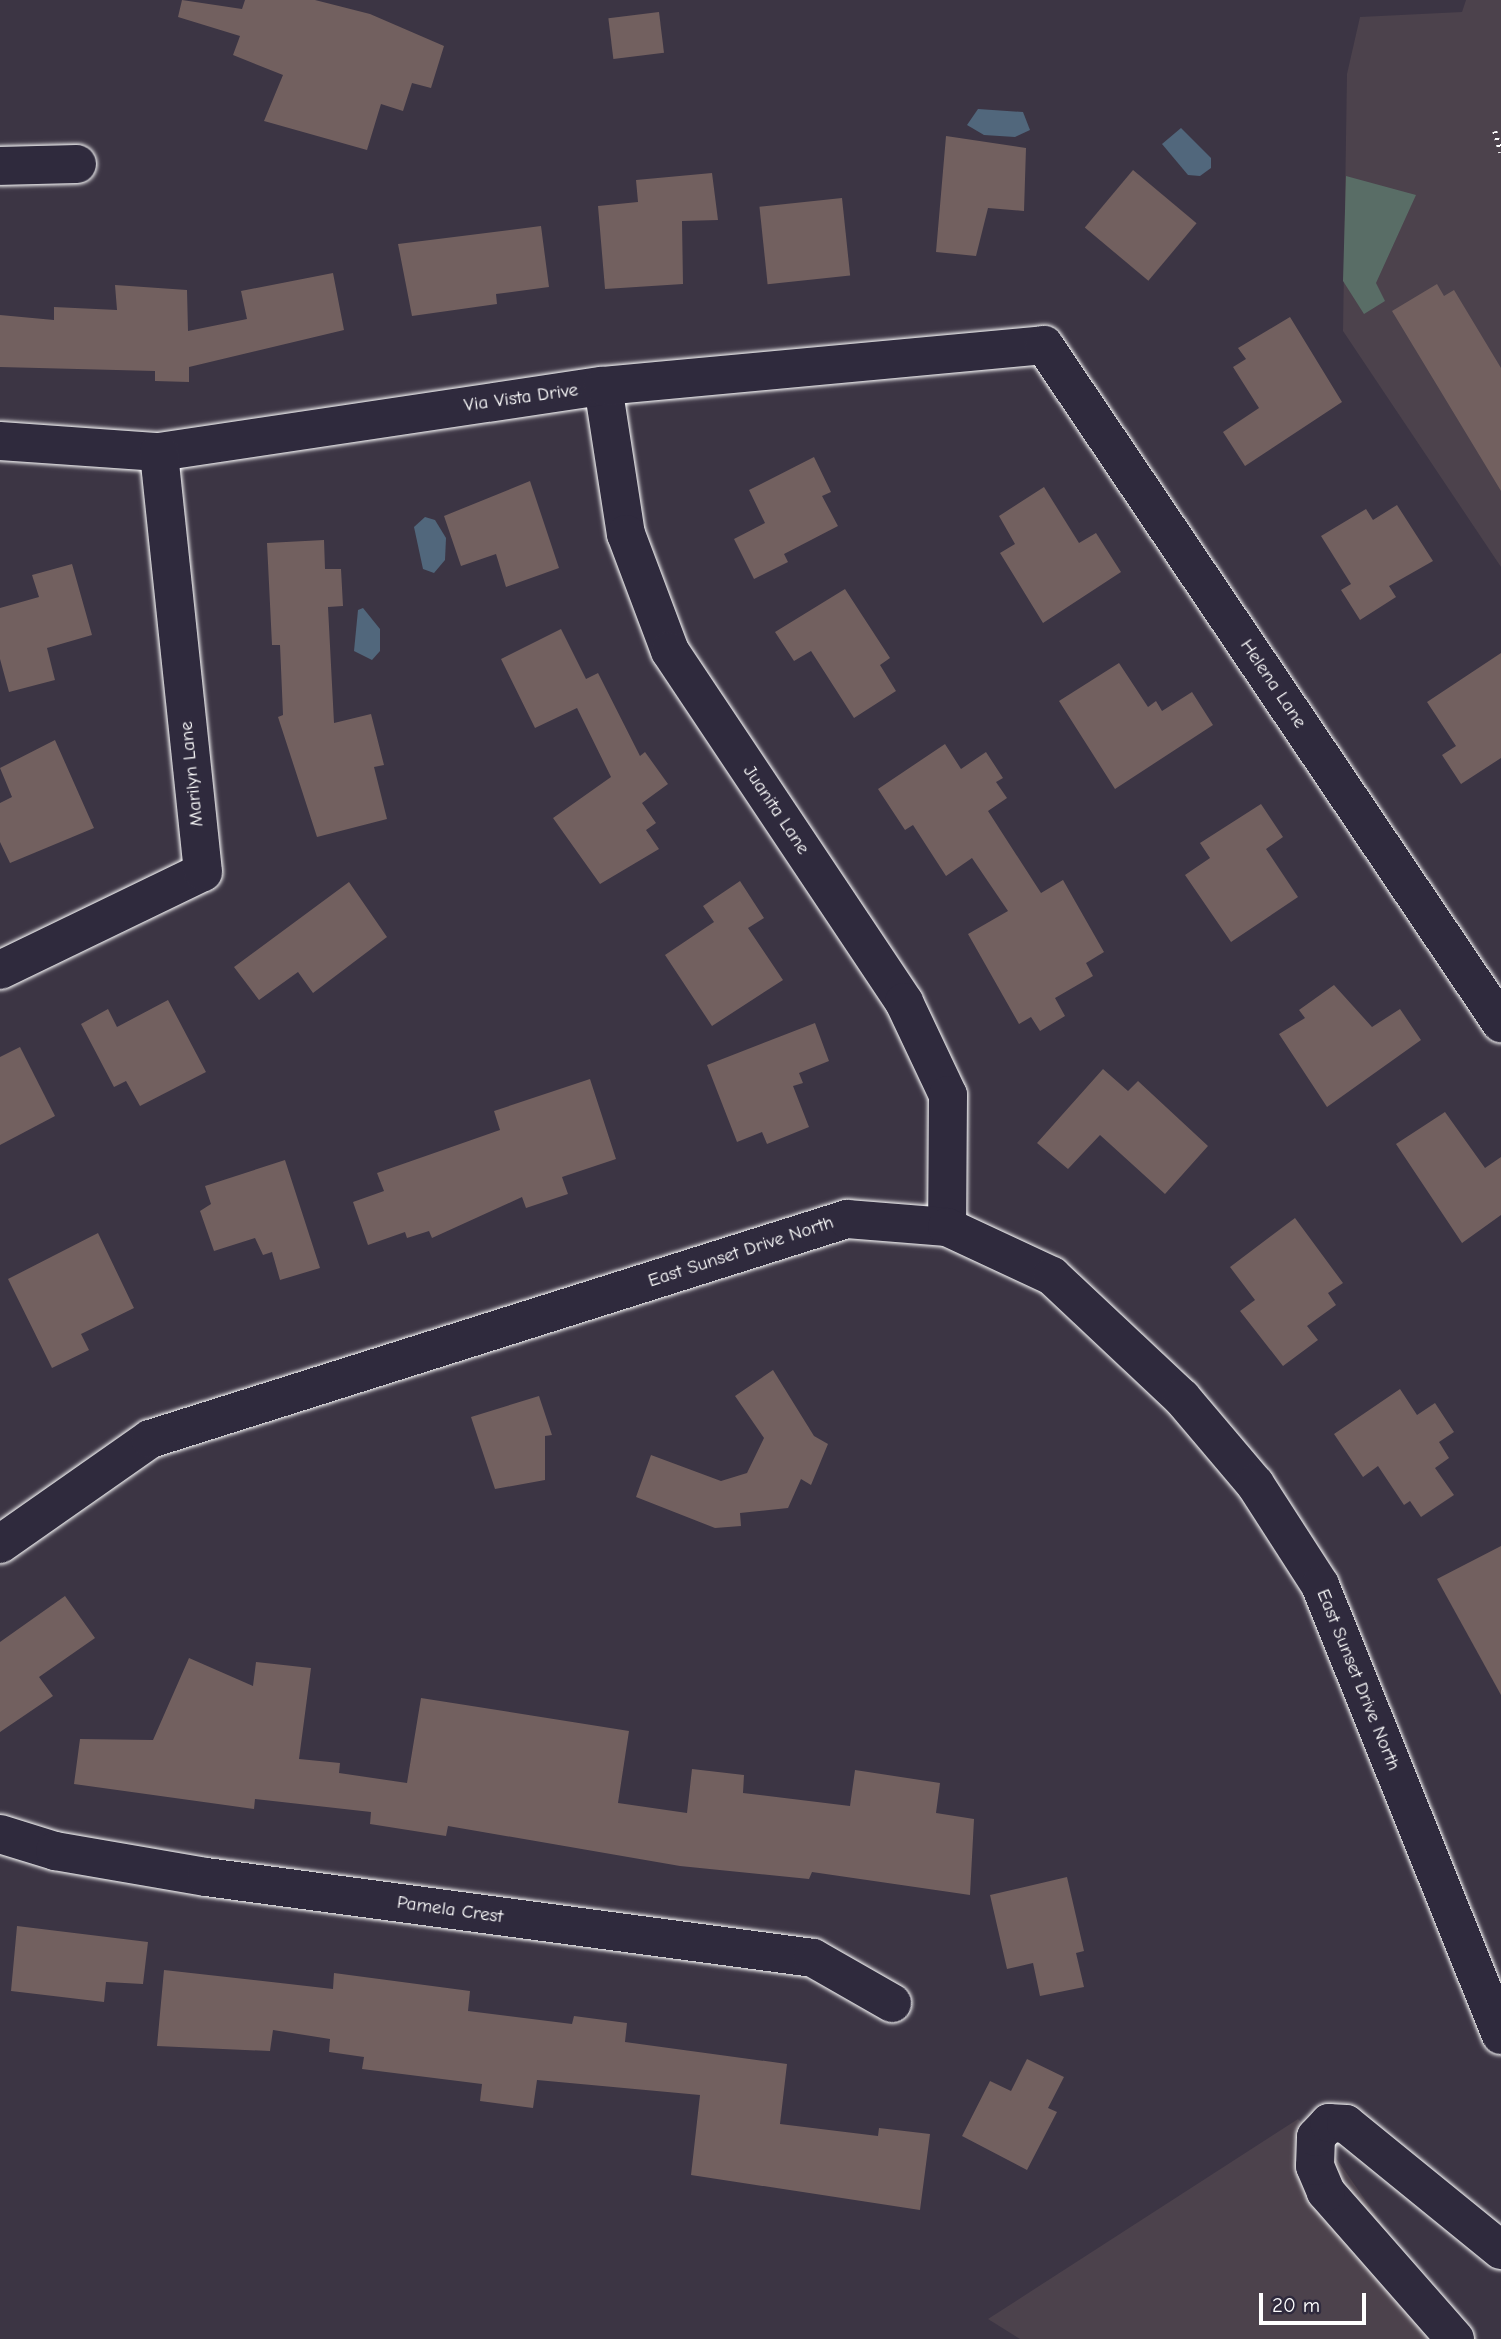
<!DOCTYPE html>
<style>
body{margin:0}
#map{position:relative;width:1501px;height:2339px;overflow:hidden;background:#3c3544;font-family:"Comic Neue",sans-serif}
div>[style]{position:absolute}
.built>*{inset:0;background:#4c424c}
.green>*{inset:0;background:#596d66}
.water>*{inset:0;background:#51677c}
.building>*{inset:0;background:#72605f;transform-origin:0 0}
.path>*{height:4.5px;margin-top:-2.25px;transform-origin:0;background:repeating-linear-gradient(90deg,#fff 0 2px,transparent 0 7px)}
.roads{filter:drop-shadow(0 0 2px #fff) drop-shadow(0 0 2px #fff)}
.minor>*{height:38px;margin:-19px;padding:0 19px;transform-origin:19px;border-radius:19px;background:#2f2a3d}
span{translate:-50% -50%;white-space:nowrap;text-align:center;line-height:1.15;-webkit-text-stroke:6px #2f2a3d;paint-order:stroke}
.street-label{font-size:19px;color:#fff}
.scale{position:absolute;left:1259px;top:2293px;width:107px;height:32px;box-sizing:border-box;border:4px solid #fff;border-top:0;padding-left:9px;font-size:21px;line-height:24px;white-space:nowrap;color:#fff;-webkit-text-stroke:5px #2f2a3d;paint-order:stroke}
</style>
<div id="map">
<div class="built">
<i style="clip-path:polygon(1466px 0,1501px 0,1501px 567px,1343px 331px,1347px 74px,1360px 17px,1462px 12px)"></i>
<i style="clip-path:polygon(1298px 2119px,1336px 2158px,1398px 2247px,1477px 2339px,1020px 2339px,988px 2319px)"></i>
</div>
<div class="green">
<i style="clip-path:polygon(1346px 176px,1416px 195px,1376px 283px,1385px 301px,1364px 314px,1343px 281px)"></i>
</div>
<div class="water">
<i style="clip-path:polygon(978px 109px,1023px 112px,1030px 130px,1015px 137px,984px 135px,967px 125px)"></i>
<i style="clip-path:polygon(1181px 128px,1211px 158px,1211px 168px,1200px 176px,1188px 175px,1162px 144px)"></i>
<i style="clip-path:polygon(425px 517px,435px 520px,446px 538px,445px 560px,434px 573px,423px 569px,414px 527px)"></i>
<i style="clip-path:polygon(363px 608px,380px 629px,380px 651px,372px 660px,354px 651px,358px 610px)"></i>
</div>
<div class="building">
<i style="clip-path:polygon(182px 0,242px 9px,245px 0,315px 0,370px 14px,444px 46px,431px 88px,412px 83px,403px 111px,381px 104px,367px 150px,264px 121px,283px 75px,233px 55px,240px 36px,178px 17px)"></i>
<i style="left:659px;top:12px;width:41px;height:51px;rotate:83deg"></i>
<i style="clip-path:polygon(946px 136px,1026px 148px,1024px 211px,988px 208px,976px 256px,936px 252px)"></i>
<i style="left:1133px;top:170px;width:83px;height:75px;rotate:40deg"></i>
<i style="clip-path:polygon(712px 173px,718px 220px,682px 221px,683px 284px,605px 289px,598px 206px,638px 202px,636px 180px)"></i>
<i style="left:842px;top:198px;width:78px;height:83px;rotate:84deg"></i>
<i style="clip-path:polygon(541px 226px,549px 287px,496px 294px,497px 304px,412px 316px,398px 244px)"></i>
<i style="clip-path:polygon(333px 273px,344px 330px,189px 367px,189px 382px,155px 381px,155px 371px,0 367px,0 315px,54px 320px,54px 307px,117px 310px,115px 285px,187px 290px,188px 331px,247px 319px,241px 291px)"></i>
<i style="clip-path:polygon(1437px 284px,1444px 296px,1454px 290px,1501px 368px,1501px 491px,1392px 311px)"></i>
<i style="clip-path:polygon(1290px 317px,1342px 402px,1245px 466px,1223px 432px,1259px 408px,1233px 367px,1246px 359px,1238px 348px)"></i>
<i style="clip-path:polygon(814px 457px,831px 492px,822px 496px,838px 526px,784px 554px,788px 562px,754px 579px,734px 539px,765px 523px,749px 490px)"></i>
<i style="clip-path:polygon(530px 481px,559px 568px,506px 587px,496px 554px,461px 566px,444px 516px)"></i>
<i style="clip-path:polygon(1044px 487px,1079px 543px,1096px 533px,1121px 572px,1043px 623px,1000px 553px,1015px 544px,999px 516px)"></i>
<i style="clip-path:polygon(1397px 505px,1433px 561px,1389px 586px,1396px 597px,1360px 620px,1341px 590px,1351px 584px,1321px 536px,1366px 509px,1373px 520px)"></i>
<i style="clip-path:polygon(324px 540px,325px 569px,341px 569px,343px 606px,328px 607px,334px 723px,371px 714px,384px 765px,374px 767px,387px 819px,317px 837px,278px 717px,283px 715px,280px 645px,272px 645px,267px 543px)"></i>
<i style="clip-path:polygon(72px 564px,92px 635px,47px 648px,55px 680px,9px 692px,0 659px,0 608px,39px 597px,32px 575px)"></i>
<i style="clip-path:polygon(845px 589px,890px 658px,880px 665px,896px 691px,854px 718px,811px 651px,794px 661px,775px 632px)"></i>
<i style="clip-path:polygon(561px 629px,586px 679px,598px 673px,640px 756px,645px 752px,668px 784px,642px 803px,656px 823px,646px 830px,659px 849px,600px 884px,553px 818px,611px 777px,577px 708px,535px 728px,501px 659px)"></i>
<i style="clip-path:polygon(1501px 653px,1501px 758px,1461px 784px,1442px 755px,1456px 746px,1427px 702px)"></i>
<i style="clip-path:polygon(1119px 663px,1148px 707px,1156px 701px,1162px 711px,1192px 692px,1213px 725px,1115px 789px,1059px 701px)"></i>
<i style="clip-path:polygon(55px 740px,94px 828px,10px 863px,0 842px,0 803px,12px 797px,0 768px)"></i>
<i style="clip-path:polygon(945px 744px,961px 769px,986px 752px,1003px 778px,996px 782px,1007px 798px,988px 811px,1041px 893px,1063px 880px,1104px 952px,1086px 963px,1093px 976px,1055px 998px,1065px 1016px,1040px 1031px,1031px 1017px,1019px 1024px,968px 934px,1008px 911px,972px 858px,946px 876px,913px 825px,905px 830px,878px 789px)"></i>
<i style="clip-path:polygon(1261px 804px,1283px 837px,1266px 849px,1298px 897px,1231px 942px,1185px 875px,1210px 858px,1200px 843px)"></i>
<i style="clip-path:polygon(740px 881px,764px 918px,748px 928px,783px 980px,712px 1026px,665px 955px,714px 922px,703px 906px)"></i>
<i style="clip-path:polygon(349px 882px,387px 937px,313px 993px,298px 972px,259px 1000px,234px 967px)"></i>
<i style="clip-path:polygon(1334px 985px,1372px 1027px,1400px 1009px,1421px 1040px,1327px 1107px,1279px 1034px,1305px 1018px,1299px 1010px)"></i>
<i style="clip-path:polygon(168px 1000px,206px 1072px,140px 1106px,126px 1081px,114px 1087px,81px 1024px,108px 1009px,117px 1027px)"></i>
<i style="clip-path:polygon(815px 1023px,829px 1061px,799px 1073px,803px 1083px,793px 1086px,809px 1127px,767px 1144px,762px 1132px,737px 1142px,707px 1065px)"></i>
<i style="clip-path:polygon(20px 1047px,55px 1116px,0 1145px,0 1057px)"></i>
<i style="clip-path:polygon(1103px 1069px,1128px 1091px,1138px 1081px,1208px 1146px,1165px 1194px,1100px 1135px,1068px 1169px,1037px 1143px)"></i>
<i style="clip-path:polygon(590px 1079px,616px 1159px,562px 1177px,568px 1194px,526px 1208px,522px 1197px,432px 1238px,429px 1231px,407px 1238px,405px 1232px,368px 1245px,353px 1202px,384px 1191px,377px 1173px,500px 1130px,494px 1111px)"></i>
<i style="clip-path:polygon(1445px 1112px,1485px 1168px,1501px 1157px,1501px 1215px,1462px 1243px,1396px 1144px)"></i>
<i style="clip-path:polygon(285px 1160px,320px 1268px,280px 1280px,272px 1252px,263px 1255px,255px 1238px,214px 1251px,200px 1211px,211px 1204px,205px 1186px)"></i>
<i style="clip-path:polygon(1295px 1218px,1343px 1283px,1328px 1293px,1336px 1305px,1307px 1326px,1318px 1340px,1283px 1366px,1240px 1311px,1255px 1300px,1230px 1267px)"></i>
<i style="clip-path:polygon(98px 1233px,134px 1308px,81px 1334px,89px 1350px,52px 1368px,8px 1279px)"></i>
<i style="clip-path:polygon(773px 1370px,814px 1436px,828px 1444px,811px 1485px,801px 1479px,788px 1508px,740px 1513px,741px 1526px,715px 1528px,636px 1497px,651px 1455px,721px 1481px,747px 1473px,764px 1438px,735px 1396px)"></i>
<i style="clip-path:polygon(1400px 1389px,1417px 1415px,1435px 1403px,1454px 1432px,1439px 1442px,1449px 1458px,1435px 1468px,1454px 1495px,1421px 1517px,1410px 1501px,1404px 1505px,1378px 1466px,1363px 1477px,1334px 1434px)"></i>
<i style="clip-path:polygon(539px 1396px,552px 1435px,545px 1436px,545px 1480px,495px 1489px,471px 1417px)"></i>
<i style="clip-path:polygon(1501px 1546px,1501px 1695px,1437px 1579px)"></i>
<i style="clip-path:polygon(65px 1596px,95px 1638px,39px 1677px,53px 1696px,0 1732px,0 1642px)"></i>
<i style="clip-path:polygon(189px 1658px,253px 1686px,256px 1662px,311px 1668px,299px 1759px,340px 1763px,339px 1773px,407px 1783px,421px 1698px,629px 1731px,618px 1803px,687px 1813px,692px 1769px,744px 1775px,743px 1793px,850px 1806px,855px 1770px,940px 1783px,936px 1813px,974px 1819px,970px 1895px,812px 1872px,809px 1879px,680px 1866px,448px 1826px,446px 1836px,370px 1824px,371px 1812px,255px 1799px,254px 1809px,74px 1784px,80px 1739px,153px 1740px)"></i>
<i style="clip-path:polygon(1067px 1877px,1084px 1951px,1076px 1953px,1084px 1987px,1040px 1996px,1033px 1963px,1007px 1969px,990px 1895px)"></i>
<i style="clip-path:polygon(17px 1926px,148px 1942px,143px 1984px,106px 1982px,104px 2002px,11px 1991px)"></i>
<i style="clip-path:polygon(164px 1970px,333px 1989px,334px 1973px,470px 1991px,468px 2011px,572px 2024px,574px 2016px,627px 2023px,625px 2042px,787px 2064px,780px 2124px,878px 2136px,879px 2128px,930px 2134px,920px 2210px,691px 2175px,700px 2095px,537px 2080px,533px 2108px,480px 2101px,482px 2084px,362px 2069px,364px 2057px,329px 2052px,330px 2039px,273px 2030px,270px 2051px,157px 2046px)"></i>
<i style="clip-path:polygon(1027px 2059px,1064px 2077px,1048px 2108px,1057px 2112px,1027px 2170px,962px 2136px,990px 2081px,1011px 2091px)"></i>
</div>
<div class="path">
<i style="left:1495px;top:131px;width:22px;rotate:74deg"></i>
</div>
<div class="roads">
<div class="minor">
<i style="left:0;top:166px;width:77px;rotate:-1.5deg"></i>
<i style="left:603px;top:386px;width:150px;rotate:81.2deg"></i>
<i style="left:626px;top:534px;width:125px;rotate:69.4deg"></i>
<i style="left:670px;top:651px;width:422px;rotate:56.3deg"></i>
<i style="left:904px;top:1002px;width:103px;rotate:64.7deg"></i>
<i style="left:948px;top:1095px;width:132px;rotate:90.4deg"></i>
<i style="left:0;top:441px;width:159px;rotate:4deg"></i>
<i style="left:159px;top:452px;width:449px;rotate:-8.5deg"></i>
<i style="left:603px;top:386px;width:443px;rotate:-5.3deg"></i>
<i style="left:1044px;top:345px;width:818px;rotate:56.02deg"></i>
<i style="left:0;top:970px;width:225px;rotate:-25.8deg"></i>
<i style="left:203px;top:872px;width:422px;rotate:-96deg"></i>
<i style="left:0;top:1544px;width:183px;rotate:-35deg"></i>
<i style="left:150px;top:1439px;width:731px;rotate:-17.52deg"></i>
<i style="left:847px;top:1219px;width:100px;rotate:4.6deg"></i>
<i style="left:947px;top:1227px;width:116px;rotate:25deg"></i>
<i style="left:1052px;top:1276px;width:178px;rotate:43.2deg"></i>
<i style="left:1182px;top:1398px;width:113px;rotate:49.7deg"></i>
<i style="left:1255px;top:1484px;width:120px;rotate:57.2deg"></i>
<i style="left:1320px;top:1585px;width:485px;rotate:68.1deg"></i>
<i style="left:0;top:1834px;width:58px;rotate:17.2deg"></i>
<i style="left:55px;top:1851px;width:153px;rotate:9.8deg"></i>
<i style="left:206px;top:1877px;width:612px;rotate:7.6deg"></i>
<i style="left:813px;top:1958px;width:91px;rotate:29.7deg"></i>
<i style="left:1455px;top:2339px;width:196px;rotate:-131.3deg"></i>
<i style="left:1326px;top:2192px;width:28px;rotate:-113deg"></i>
<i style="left:1315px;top:2166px;width:29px;rotate:-88deg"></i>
<i style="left:1316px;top:2137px;width:19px;rotate:-47deg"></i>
<i style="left:1329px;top:2123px;width:17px;rotate:3deg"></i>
<i style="left:1346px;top:2124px;width:200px;rotate:39.1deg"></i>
</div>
</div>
<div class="street-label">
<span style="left:521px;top:398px;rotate:-8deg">Via Vista Drive</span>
<span style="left:1273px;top:684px;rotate:56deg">Helena Lane</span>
<span style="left:192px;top:774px;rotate:-96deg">Marilyn Lane</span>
<span style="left:776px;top:810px;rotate:56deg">Juanita Lane</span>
<span style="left:741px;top:1252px;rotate:-18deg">East Sunset Drive North</span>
<span style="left:1358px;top:1680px;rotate:68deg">East Sunset Drive North</span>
<span style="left:450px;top:1910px;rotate:8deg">Pamela Crest</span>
</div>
<div class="scale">20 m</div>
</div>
